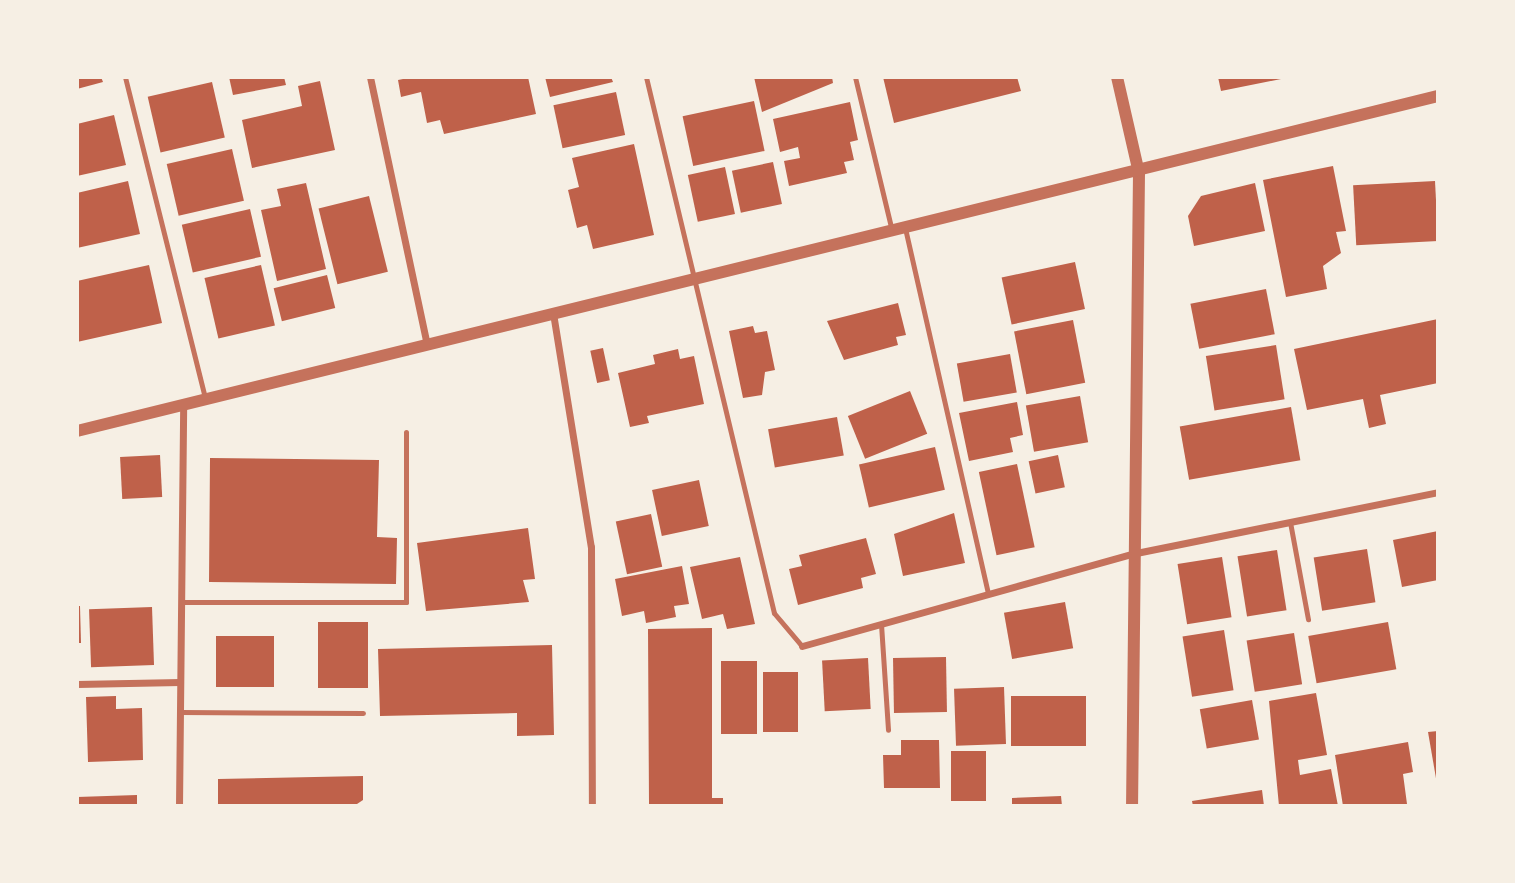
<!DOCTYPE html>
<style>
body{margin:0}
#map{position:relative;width:1515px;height:883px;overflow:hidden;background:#f6efe4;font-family:Rubik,sans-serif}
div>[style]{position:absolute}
.building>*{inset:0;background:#bf614a;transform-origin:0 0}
.service>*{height:5px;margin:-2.5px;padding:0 2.5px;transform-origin:2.5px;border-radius:2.5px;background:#c5725c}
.minor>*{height:7px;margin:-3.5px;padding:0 3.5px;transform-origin:3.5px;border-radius:3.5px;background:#c5725c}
.tertiary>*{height:12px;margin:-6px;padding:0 6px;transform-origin:6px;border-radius:6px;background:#c5725c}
span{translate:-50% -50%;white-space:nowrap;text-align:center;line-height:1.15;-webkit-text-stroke:7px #f6efe4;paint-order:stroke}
.frame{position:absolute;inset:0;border:79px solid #f6efe4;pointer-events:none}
</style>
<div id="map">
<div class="building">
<i style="clip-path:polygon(77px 77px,101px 77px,103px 82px,77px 89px)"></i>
<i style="clip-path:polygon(229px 77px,284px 77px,286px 85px,233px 95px)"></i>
<i style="clip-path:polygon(413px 77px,528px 77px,536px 114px,444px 134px,440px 120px,427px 123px,421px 92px,401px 97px,398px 80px)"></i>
<i style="clip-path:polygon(545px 77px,611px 77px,613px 82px,550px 97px)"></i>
<i style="clip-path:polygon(754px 77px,832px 77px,833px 83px,762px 112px)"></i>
<i style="clip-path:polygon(883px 77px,1017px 77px,1021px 91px,894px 123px)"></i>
<i style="clip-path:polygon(1218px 77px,1285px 77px,1286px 78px,1221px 91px)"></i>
<i style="clip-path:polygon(320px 81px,335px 150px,252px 168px,242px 120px,302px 106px,298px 86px)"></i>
<i style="left:212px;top:82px;width:57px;height:66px;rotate:77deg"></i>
<i style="left:616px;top:92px;width:44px;height:64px;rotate:78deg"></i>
<i style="left:754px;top:101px;width:51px;height:73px;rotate:78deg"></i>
<i style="clip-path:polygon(850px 102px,858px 140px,850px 142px,854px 160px,844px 162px,847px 173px,789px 186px,784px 161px,800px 158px,798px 147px,780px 152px,773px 119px)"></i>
<i style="clip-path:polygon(114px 115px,126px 165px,77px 176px,77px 124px)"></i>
<i style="clip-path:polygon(634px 144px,654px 235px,593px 249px,587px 225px,577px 228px,568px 190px,579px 187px,572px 158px)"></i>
<i style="left:232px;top:149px;width:53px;height:67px;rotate:77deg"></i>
<i style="left:773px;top:162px;width:43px;height:42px;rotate:78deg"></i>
<i style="clip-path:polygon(1333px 166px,1346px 231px,1336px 232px,1341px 253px,1323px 266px,1327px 289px,1286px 297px,1263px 180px)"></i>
<i style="left:725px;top:167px;width:48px;height:38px;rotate:78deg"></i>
<i style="clip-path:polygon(128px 181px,140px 234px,77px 248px,77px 193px)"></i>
<i style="left:1435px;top:181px;width:60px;height:82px;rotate:87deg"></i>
<i style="clip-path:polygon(306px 183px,326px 269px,277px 281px,261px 210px,281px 206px,277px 189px)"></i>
<i style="clip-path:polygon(1255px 183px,1265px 231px,1194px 246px,1188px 216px,1201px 196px)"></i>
<i style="left:369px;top:196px;width:78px;height:52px;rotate:76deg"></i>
<i style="left:250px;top:209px;width:49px;height:70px;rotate:77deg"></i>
<i style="left:1075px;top:262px;width:48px;height:75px;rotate:78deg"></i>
<i style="clip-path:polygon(149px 265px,162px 323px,77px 342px,77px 281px)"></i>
<i style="left:261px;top:265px;width:62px;height:58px;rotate:77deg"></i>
<i style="left:327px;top:275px;width:34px;height:55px;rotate:76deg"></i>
<i style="left:1266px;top:289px;width:46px;height:77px;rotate:79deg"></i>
<i style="clip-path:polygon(898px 303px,906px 335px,896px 337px,898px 345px,844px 360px,827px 321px)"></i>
<i style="clip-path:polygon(1438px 319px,1438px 383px,1380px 395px,1386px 424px,1369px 428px,1363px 399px,1307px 410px,1294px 349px)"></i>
<i style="left:1073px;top:320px;width:64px;height:60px;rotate:79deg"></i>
<i style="clip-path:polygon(753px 326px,755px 333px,767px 331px,775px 370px,765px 372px,762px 395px,743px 398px,729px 331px)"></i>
<i style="left:1276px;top:345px;width:55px;height:71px;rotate:81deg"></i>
<i style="left:603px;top:348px;width:33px;height:13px;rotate:78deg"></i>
<i style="clip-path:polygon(678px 349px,680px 359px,694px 356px,704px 404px,647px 416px,649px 423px,630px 427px,618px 373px,655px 364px,653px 355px)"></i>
<i style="left:1010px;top:354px;width:39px;height:54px;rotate:80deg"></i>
<i style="left:910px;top:391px;width:46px;height:67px;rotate:68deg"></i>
<i style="left:1080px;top:396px;width:47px;height:55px;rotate:80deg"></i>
<i style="clip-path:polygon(1017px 402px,1023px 435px,1010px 438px,1013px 452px,969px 461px,959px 413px)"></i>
<i style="left:1291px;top:407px;width:54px;height:113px;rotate:80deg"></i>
<i style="left:837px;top:417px;width:39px;height:70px;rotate:80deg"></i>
<i style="left:935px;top:447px;width:44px;height:78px;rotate:77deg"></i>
<i style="left:160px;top:455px;width:42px;height:40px;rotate:87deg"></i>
<i style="left:1058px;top:455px;width:33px;height:30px;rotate:78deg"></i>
<i style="clip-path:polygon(210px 458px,379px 460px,377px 537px,397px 538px,396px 584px,209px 582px)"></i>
<i style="left:1017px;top:464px;width:85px;height:39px;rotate:78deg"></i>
<i style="left:699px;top:480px;width:47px;height:48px;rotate:78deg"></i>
<i style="clip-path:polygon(954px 513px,965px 563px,903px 576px,894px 534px)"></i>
<i style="left:651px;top:514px;width:54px;height:36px;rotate:78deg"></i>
<i style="clip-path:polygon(528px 528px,535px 579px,523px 580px,529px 602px,426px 611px,417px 543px)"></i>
<i style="clip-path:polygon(1438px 531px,1438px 580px,1402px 587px,1393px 540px)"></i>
<i style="clip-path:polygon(866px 538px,876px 574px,861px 578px,863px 588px,798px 605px,789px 569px,802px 566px,799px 555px)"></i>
<i style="left:1367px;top:549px;width:54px;height:54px;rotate:81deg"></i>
<i style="left:1277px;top:550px;width:61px;height:40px;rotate:81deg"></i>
<i style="clip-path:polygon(740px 557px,755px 624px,727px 629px,723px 614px,702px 619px,690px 567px)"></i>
<i style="left:1222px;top:557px;width:61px;height:45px;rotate:81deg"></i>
<i style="clip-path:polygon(682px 566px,689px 604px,674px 606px,676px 617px,646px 623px,644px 611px,622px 616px,615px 579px)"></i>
<i style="left:1065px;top:602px;width:47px;height:62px;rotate:80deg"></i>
<i style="clip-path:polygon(77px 606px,80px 606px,81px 643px,77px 643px)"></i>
<i style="left:152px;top:607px;width:58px;height:63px;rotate:88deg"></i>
<i style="left:318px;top:622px;width:50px;height:66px"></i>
<i style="left:1388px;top:622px;width:48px;height:81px;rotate:80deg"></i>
<i style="clip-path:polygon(712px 628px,712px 798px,723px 798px,723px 806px,649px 806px,648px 629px)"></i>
<i style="left:1224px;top:630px;width:61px;height:42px;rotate:81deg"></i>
<i style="left:1294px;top:633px;width:52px;height:48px;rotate:81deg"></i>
<i style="left:216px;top:636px;width:58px;height:51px"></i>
<i style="clip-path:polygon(552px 645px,554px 735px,517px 736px,517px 713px,380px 716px,378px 649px)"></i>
<i style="left:946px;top:657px;width:55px;height:53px;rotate:89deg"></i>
<i style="left:868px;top:658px;width:51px;height:46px;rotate:87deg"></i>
<i style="left:721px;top:661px;width:36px;height:73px"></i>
<i style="left:763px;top:672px;width:35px;height:60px"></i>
<i style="left:1004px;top:687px;width:57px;height:50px;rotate:88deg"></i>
<i style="clip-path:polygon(1316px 693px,1327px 755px,1298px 760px,1300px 775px,1331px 769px,1338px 806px,1279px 806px,1269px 701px)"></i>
<i style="clip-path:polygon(116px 696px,116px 709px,142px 708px,143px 760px,88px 762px,86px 697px)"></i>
<i style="left:1086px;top:696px;width:50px;height:75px;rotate:90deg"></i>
<i style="left:1252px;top:700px;width:40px;height:53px;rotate:80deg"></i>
<i style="clip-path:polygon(1438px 731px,1438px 784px,1437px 784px,1428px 732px)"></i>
<i style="clip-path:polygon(901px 740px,939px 740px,940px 788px,884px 788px,883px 755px,901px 755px)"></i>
<i style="clip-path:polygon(1408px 742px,1413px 772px,1403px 774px,1407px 804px,1343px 806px,1335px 755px)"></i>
<i style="left:986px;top:751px;width:50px;height:35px;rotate:90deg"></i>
<i style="clip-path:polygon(363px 776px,363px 800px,354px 806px,218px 806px,218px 779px)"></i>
<i style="clip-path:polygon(1262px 790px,1264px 806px,1193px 806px,1192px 801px)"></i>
<i style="clip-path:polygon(137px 795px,137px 806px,77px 806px,77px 797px)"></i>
<i style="clip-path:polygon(1061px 796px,1062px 806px,1012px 806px,1012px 798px)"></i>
</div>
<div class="service">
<i style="left:125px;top:77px;width:332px;rotate:76deg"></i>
<i style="left:646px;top:77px;width:551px;rotate:76.57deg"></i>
<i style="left:774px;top:613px;width:43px;rotate:49.7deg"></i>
<i style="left:855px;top:77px;width:158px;rotate:76.5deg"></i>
<i style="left:905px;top:228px;width:375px;rotate:77.2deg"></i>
<i style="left:1290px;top:522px;width:99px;rotate:79.5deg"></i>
<i style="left:181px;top:602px;width:225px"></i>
<i style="left:406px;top:602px;width:170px;rotate:-90deg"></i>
<i style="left:881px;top:624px;width:106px;rotate:86.2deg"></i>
<i style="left:180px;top:712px;width:183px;rotate:0.3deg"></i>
</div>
<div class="minor">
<i style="left:370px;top:77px;width:270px;rotate:78deg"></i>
<i style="left:553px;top:313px;width:237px;rotate:80.8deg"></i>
<i style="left:591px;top:547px;width:259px;rotate:89.8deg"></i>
<i style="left:802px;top:646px;width:347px;rotate:-15.6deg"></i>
<i style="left:1136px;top:553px;width:308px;rotate:-11.4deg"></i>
<i style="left:77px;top:684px;width:103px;rotate:-1.1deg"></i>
<i style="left:179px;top:806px;width:401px;rotate:-89.4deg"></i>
</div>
<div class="tertiary">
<i style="left:1117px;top:77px;width:98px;rotate:77.1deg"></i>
<i style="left:1139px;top:173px;width:633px;rotate:90.63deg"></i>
<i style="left:77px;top:431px;width:1402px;rotate:-13.83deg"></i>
</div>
<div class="frame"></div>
</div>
